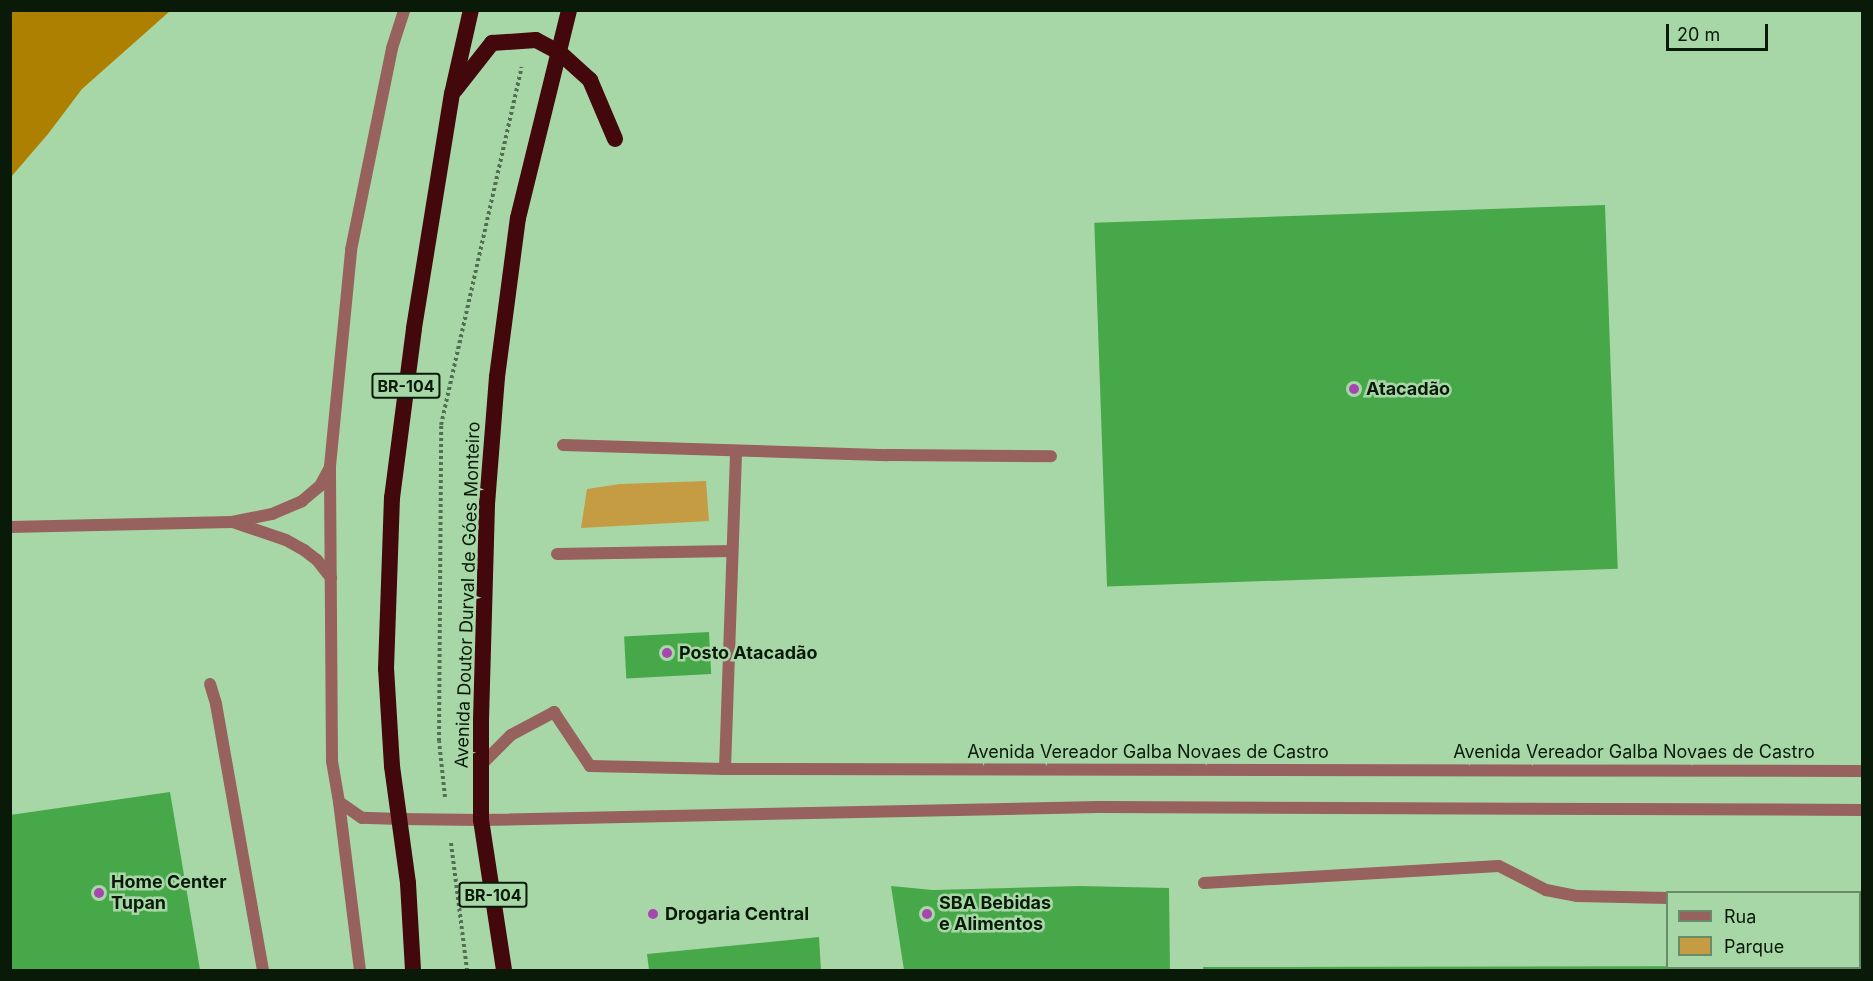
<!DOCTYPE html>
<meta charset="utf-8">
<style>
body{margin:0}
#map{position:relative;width:1873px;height:981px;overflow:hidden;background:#a8d7a7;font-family:Inter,sans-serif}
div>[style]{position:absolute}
.green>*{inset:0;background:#c59c44}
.forest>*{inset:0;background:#ad8002}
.building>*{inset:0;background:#47a84a;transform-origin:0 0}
.path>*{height:4px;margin-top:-2px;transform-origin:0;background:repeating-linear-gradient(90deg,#517051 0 3px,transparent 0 6px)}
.service>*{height:12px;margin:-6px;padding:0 6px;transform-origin:6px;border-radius:6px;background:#97615d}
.minor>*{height:12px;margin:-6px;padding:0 6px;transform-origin:6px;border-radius:6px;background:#97615d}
.tertiary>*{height:12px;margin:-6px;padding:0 6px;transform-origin:6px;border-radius:6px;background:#97615d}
.trunk>*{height:16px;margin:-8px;padding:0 8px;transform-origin:8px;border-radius:8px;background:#42080b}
.dots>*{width:16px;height:16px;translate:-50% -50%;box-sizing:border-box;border:3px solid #a8d7a7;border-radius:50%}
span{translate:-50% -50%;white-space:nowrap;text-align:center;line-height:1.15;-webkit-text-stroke:5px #a8d7a7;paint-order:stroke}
.shield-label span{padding:2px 4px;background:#a8d7a7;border:2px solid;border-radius:4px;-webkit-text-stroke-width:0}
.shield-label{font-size:16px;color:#091a09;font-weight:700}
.poi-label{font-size:18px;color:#091a09;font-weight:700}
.left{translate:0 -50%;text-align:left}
.street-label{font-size:18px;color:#091a09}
.frame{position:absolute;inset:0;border:12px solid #091a09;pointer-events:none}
.legend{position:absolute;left:1666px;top:891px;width:195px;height:78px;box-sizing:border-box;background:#a8d7a7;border:2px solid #688b68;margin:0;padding:8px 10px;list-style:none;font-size:18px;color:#091a09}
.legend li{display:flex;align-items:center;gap:12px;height:30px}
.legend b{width:30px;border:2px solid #688b68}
.scale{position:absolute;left:1666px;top:24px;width:102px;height:27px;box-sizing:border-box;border:3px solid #091a09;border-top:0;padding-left:8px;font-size:18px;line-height:21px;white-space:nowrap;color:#091a09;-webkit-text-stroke:4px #a8d7a7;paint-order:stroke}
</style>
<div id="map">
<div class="green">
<i style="clip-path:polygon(706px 481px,709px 521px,581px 528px,587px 489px,620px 484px)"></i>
</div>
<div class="forest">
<i style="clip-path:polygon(11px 10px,170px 11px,82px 89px,48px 134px,11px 177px)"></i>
</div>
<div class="building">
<i style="left:1605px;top:205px;width:364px;height:511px;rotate:88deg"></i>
<i style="left:709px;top:632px;width:42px;height:85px;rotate:87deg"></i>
<i style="clip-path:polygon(170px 792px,200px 970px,10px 970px,10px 815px)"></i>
<i style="clip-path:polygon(891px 886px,933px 890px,1079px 886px,1169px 888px,1170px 970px,904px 970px)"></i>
<i style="clip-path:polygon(819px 937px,821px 970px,649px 970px,647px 954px)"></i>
<i style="clip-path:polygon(1860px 966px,1862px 966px,1862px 970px,1203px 970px,1203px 967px)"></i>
</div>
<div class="path">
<i style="left:445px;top:797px;width:56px;rotate:-96.1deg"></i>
<i style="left:439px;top:741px;width:316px;rotate:-89.6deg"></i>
<i style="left:441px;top:425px;width:367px;rotate:-77.3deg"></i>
<i style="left:451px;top:843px;width:128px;rotate:82.8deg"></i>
</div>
<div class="service">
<i style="left:563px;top:445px;width:325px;rotate:1.8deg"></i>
<i style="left:888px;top:455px;width:163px;rotate:0.4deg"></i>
<i style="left:557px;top:554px;width:175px;rotate:-1deg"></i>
<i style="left:210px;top:684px;width:21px;rotate:73deg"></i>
<i style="left:216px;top:704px;width:270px;rotate:80deg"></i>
<i style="left:725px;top:769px;width:318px;rotate:-88deg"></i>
<i style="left:1204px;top:883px;width:295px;rotate:-3.3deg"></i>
<i style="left:1499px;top:866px;width:53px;rotate:27.1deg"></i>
<i style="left:1546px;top:890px;width:32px;rotate:11deg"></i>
<i style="left:1577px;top:896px;width:91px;rotate:1.3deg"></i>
<i style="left:1860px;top:903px;width:2px"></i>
</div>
<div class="minor">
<i style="left:233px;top:522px;width:56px;rotate:18.8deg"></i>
<i style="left:286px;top:540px;width:21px;rotate:29deg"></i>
<i style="left:304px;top:550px;width:16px;rotate:38deg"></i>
<i style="left:317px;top:560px;width:23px;rotate:52deg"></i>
<i style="left:10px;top:527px;width:222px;rotate:-1.3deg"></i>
<i style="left:232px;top:522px;width:41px;rotate:-11.3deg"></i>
<i style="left:272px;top:514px;width:33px;rotate:-23deg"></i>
<i style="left:302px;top:501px;width:23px;rotate:-40deg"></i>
<i style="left:320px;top:486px;width:19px;rotate:-62deg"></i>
<i style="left:339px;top:802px;width:169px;rotate:82.9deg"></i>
<i style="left:400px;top:819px;width:38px;rotate:-178deg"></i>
<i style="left:362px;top:818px;width:28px;rotate:-145deg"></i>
<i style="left:339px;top:802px;width:42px;rotate:-99.7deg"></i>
<i style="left:332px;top:761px;width:295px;rotate:-90.4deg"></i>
<i style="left:330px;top:466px;width:217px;rotate:-84.4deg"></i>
<i style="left:351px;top:250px;width:206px;rotate:-78.5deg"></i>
<i style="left:392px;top:48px;width:40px;rotate:-72deg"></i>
</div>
<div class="tertiary">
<i style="left:481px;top:765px;width:42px;rotate:-45deg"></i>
<i style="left:511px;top:735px;width:49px;rotate:-28.1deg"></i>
<i style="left:554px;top:712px;width:65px;rotate:56.3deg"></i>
<i style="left:590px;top:766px;width:135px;rotate:1.3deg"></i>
<i style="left:725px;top:769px;width:1137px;rotate:0.1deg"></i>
<i style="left:400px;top:819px;width:81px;rotate:0.7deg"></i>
<i style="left:481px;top:820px;width:617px;rotate:-1.21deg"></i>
<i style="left:1098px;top:807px;width:764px;rotate:0.22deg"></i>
</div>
<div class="trunk">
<i style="left:455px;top:90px;width:60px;rotate:-51.8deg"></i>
<i style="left:492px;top:43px;width:44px;rotate:-3.9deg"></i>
<i style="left:536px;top:40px;width:26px;rotate:28deg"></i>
<i style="left:559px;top:52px;width:42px;rotate:42.1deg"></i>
<i style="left:590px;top:80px;width:64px;rotate:67deg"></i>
<i style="left:413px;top:970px;width:87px;rotate:-93.3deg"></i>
<i style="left:408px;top:883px;width:118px;rotate:-97.8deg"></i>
<i style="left:392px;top:766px;width:97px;rotate:-93.5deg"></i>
<i style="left:386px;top:669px;width:171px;rotate:-88deg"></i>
<i style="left:392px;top:498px;width:171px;rotate:-82.6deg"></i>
<i style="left:414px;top:328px;width:237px;rotate:-80.8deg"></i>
<i style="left:452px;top:94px;width:86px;rotate:-77.3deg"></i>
<i style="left:504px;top:970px;width:152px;rotate:-98.7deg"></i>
<i style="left:481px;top:820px;width:100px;rotate:-90deg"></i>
<i style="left:481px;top:720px;width:216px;rotate:-88.4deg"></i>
<i style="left:487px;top:504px;width:127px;rotate:-85.5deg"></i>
<i style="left:497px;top:377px;width:160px;rotate:-82.5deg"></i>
<i style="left:518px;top:218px;width:214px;rotate:-76.2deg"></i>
</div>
<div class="dots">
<i style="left:1354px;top:389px;background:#a647b0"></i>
<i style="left:667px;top:653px;background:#a647b0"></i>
<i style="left:99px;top:893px;background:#a647b0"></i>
<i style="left:653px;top:914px;background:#a647b0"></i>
<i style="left:927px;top:914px;background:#a647b0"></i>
</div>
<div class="shield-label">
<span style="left:406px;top:386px">BR-104</span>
<span style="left:493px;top:895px">BR-104</span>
</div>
<div class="poi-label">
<span class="left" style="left:1366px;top:389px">Atacadão</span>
<span class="left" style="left:679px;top:653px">Posto Atacadão</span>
<span class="left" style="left:111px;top:893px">Home Center<br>Tupan</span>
<span class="left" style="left:939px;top:914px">SBA Bebidas<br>e Alimentos</span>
<span class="left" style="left:665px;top:914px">Drogaria Central</span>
</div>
<div class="street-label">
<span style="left:468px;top:595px;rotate:-88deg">Avenida Doutor Durval de Góes Monteiro</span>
<span style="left:1148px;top:752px">Avenida Vereador Galba Novaes de Castro</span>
<span style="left:1634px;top:752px">Avenida Vereador Galba Novaes de Castro</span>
</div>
<div class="frame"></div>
<ul class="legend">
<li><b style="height:8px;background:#97615d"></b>Rua</li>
<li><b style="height:16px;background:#c59c44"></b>Parque</li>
</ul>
<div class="scale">20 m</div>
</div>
